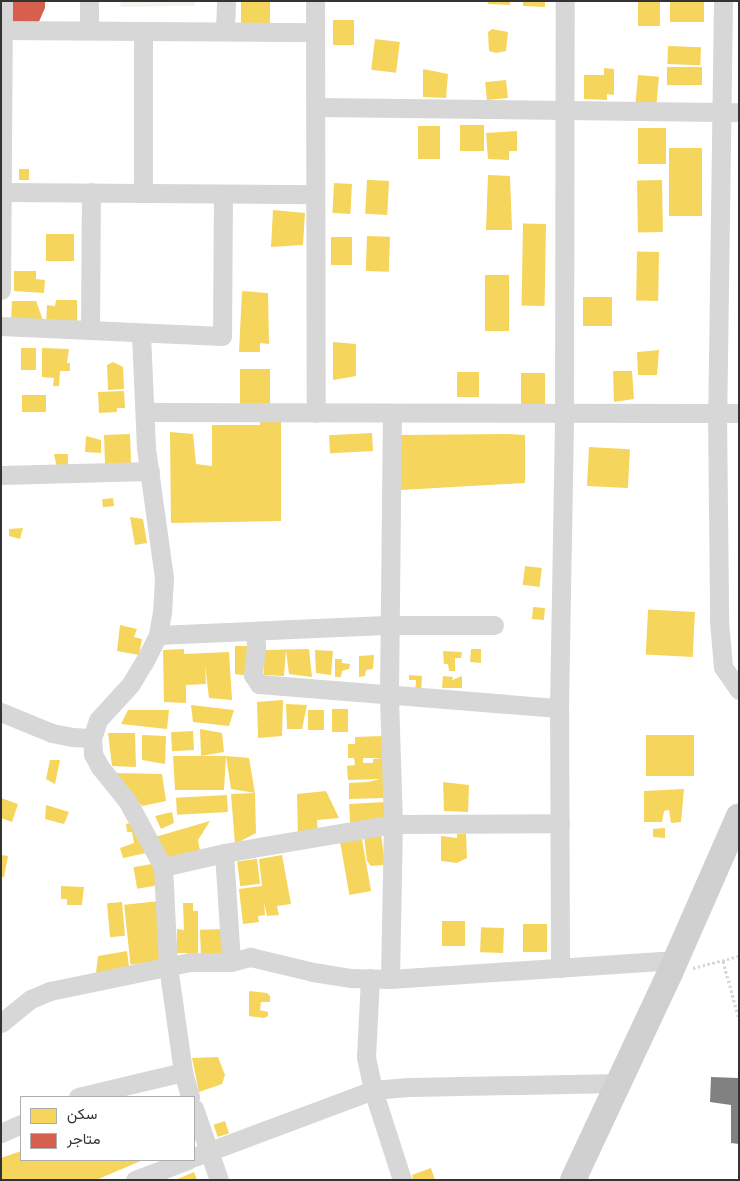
<!DOCTYPE html>
<meta charset="utf-8">
<style>
body{margin:0}
#map{position:relative;width:740px;height:1181px;overflow:hidden;background:#fff;font-family:"Golos Text",Vazirmatn,sans-serif}
div>[style]{position:absolute}
.green>*{inset:0;background:#f1f5ed}
.homes>*{inset:0;background:#f6d55c;transform-origin:0 0}
.shops>*{inset:0;background:#d6604d}
.building>*{inset:0;background:#818181}
.path>*{height:3px;margin-top:-1.5px;transform-origin:0;background:repeating-linear-gradient(90deg,#d6d6d6 0 2.5px,transparent 0 5px)}
.street>*{height:19px;margin:-9.5px;padding:0 9.5px;transform-origin:9.5px;border-radius:9.5px;background:#d7d7d7}
.secondary>*{height:26px;margin:-13px;padding:0 13px;transform-origin:13px;border-radius:13px;background:#d0d0d0}
span{translate:-50% -50%;white-space:nowrap;text-align:center;line-height:1.15;-webkit-text-stroke:5px #fff;paint-order:stroke}
.frame{position:absolute;inset:0;border:2px solid #333;pointer-events:none}
.legend{position:absolute;left:20px;top:1096px;width:175px;height:65px;box-sizing:border-box;background:#fff;border:1px solid #adadad;margin:0;padding:6px 9px;list-style:none;font-size:15px;color:#333}
.legend li{display:flex;align-items:center;gap:10px;height:25px}
.legend b{width:25px;border:1px solid #adadad}
</style>
<div id="map">
<div class="green">
<i style="clip-path:polygon(120px 1px,195px 1px,195px 6px,121px 7px)"></i>
</div>
<div class="homes">
<i style="left:241px;top:1px;width:29px;height:26px"></i>
<i style="clip-path:polygon(488px 1px,510px 1px,510px 5px,488px 4px)"></i>
<i style="clip-path:polygon(523px 1px,545px 1px,545px 7px,523px 6px)"></i>
<i style="left:638px;top:1px;width:22px;height:25px"></i>
<i style="left:670px;top:1px;width:34px;height:21px"></i>
<i style="left:354px;top:20px;width:25px;height:21px;rotate:90deg"></i>
<i style="clip-path:polygon(492px 29px,508px 32px,506px 51px,496px 53px,489px 51px,488px 32px)"></i>
<i style="left:375px;top:39px;width:25px;height:31px;rotate:7deg"></i>
<i style="left:668px;top:46px;width:33px;height:18px;rotate:2deg"></i>
<i style="left:667px;top:67px;width:35px;height:18px"></i>
<i style="clip-path:polygon(604px 68px,614px 69px,614px 95px,607px 94px,607px 100px,584px 99px,584px 75px,604px 75px)"></i>
<i style="clip-path:polygon(423px 69px,448px 74px,446px 98px,423px 97px)"></i>
<i style="left:638px;top:75px;width:21px;height:27px;rotate:5deg"></i>
<i style="left:506px;top:80px;width:18px;height:21px;rotate:84deg"></i>
<i style="left:460px;top:125px;width:24px;height:26px"></i>
<i style="left:418px;top:126px;width:22px;height:33px"></i>
<i style="left:638px;top:128px;width:28px;height:36px"></i>
<i style="clip-path:polygon(517px 131px,517px 151px,509px 151px,509px 160px,488px 159px,486px 133px)"></i>
<i style="left:669px;top:148px;width:33px;height:68px"></i>
<i style="left:19px;top:169px;width:10px;height:11px"></i>
<i style="clip-path:polygon(488px 175px,510px 176px,512px 230px,486px 230px)"></i>
<i style="left:662px;top:180px;width:52px;height:25px;rotate:89deg"></i>
<i style="left:389px;top:181px;width:34px;height:22px;rotate:93deg"></i>
<i style="left:334px;top:183px;width:18px;height:30px;rotate:3deg"></i>
<i style="clip-path:polygon(273px 210px,305px 213px,303px 245px,271px 247px)"></i>
<i style="left:546px;top:224px;width:82px;height:23px;rotate:91deg"></i>
<i style="left:46px;top:234px;width:28px;height:27px"></i>
<i style="left:367px;top:236px;width:23px;height:35px;rotate:2deg"></i>
<i style="left:331px;top:237px;width:21px;height:28px"></i>
<i style="left:659px;top:252px;width:49px;height:22px;rotate:91deg"></i>
<i style="clip-path:polygon(14px 271px,36px 271px,36px 279px,45px 280px,44px 293px,14px 291px)"></i>
<i style="left:485px;top:275px;width:24px;height:56px"></i>
<i style="clip-path:polygon(242px 291px,268px 293px,269px 344px,260px 343px,260px 352px,239px 352px)"></i>
<i style="left:583px;top:297px;width:29px;height:29px"></i>
<i style="clip-path:polygon(56px 300px,77px 300px,77px 324px,46px 323px,47px 305px,55px 306px)"></i>
<i style="clip-path:polygon(12px 301px,36px 301px,44px 323px,11px 323px)"></i>
<i style="clip-path:polygon(333px 342px,356px 344px,356px 376px,333px 380px)"></i>
<i style="left:21px;top:348px;width:15px;height:22px"></i>
<i style="clip-path:polygon(42px 348px,69px 349px,67px 363px,70px 363px,70px 371px,60px 371px,59px 386px,53px 386px,54px 378px,42px 377px)"></i>
<i style="clip-path:polygon(659px 350px,657px 375px,638px 375px,637px 352px)"></i>
<i style="clip-path:polygon(113px 362px,123px 367px,124px 389px,108px 390px,107px 365px)"></i>
<i style="left:240px;top:369px;width:30px;height:36px"></i>
<i style="clip-path:polygon(613px 371px,632px 371px,634px 399px,614px 402px)"></i>
<i style="left:457px;top:372px;width:22px;height:25px"></i>
<i style="left:521px;top:373px;width:24px;height:32px"></i>
<i style="clip-path:polygon(124px 391px,125px 408px,117px 408px,117px 412px,99px 413px,98px 392px)"></i>
<i style="left:22px;top:395px;width:24px;height:17px"></i>
<i style="clip-path:polygon(261px 416px,281px 417px,281px 521px,171px 523px,170px 432px,193px 434px,196px 464px,212px 466px,212px 425px,260px 425px)"></i>
<i style="left:372px;top:433px;width:18px;height:43px;rotate:87deg"></i>
<i style="left:130px;top:434px;width:35px;height:26px;rotate:88deg"></i>
<i style="clip-path:polygon(506px 434px,525px 435px,525px 483px,401px 490px,400px 435px)"></i>
<i style="clip-path:polygon(86px 436px,101px 440px,101px 453px,85px 452px)"></i>
<i style="left:589px;top:447px;width:41px;height:39px;rotate:3deg"></i>
<i style="clip-path:polygon(54px 454px,68px 454px,68px 468px,58px 473px)"></i>
<i style="left:113px;top:498px;width:8px;height:11px;rotate:83deg"></i>
<i style="clip-path:polygon(130px 517px,143px 519px,147px 543px,135px 545px)"></i>
<i style="clip-path:polygon(23px 528px,20px 539px,9px 536px,9px 529px)"></i>
<i style="left:525px;top:566px;width:17px;height:19px;rotate:7deg"></i>
<i style="left:533px;top:607px;width:12px;height:12px;rotate:5deg"></i>
<i style="left:695px;top:612px;width:45px;height:47px;rotate:93deg"></i>
<i style="clip-path:polygon(120px 625px,137px 629px,134px 637px,142px 639px,139px 655px,117px 651px)"></i>
<i style="clip-path:polygon(235px 646px,255px 646px,250px 676px,235px 674px)"></i>
<i style="clip-path:polygon(184px 649px,184px 654px,229px 652px,232px 700px,209px 698px,205px 665px,206px 684px,186px 685px,186px 703px,164px 702px,163px 650px)"></i>
<i style="clip-path:polygon(309px 649px,312px 677px,289px 674px,286px 650px,284px 676px,264px 675px,264px 650px)"></i>
<i style="clip-path:polygon(471px 649px,481px 649px,481px 663px,470px 662px)"></i>
<i style="clip-path:polygon(315px 650px,333px 651px,331px 675px,316px 673px)"></i>
<i style="clip-path:polygon(443px 651px,462px 652px,461px 658px,455px 658px,455px 671px,449px 671px,448px 664px,444px 664px)"></i>
<i style="clip-path:polygon(374px 655px,373px 669px,366px 670px,365px 676px,359px 677px,359px 656px)"></i>
<i style="clip-path:polygon(335px 659px,342px 659px,342px 663px,350px 664px,349px 669px,342px 671px,341px 677px,335px 677px)"></i>
<i style="clip-path:polygon(409px 675px,422px 676px,421px 694px,415px 693px,416px 680px,409px 680px)"></i>
<i style="clip-path:polygon(443px 676px,453px 677px,452px 680px,462px 676px,462px 688px,442px 688px)"></i>
<i style="clip-path:polygon(283px 700px,282px 736px,258px 738px,257px 702px)"></i>
<i style="clip-path:polygon(286px 704px,307px 705px,302px 729px,287px 729px)"></i>
<i style="clip-path:polygon(191px 705px,234px 710px,229px 726px,193px 722px)"></i>
<i style="left:332px;top:709px;width:16px;height:23px"></i>
<i style="clip-path:polygon(128px 710px,169px 710px,167px 729px,121px 724px)"></i>
<i style="left:308px;top:710px;width:16px;height:20px"></i>
<i style="clip-path:polygon(200px 729px,222px 733px,224px 752px,201px 756px,226px 756px,249px 758px,255px 793px,231px 789px,226px 756px,224px 790px,175px 790px,173px 756px,201px 756px)"></i>
<i style="left:193px;top:731px;width:19px;height:22px;rotate:87deg"></i>
<i style="clip-path:polygon(108px 733px,135px 733px,136px 767px,112px 766px)"></i>
<i style="clip-path:polygon(142px 735px,166px 736px,165px 764px,142px 760px)"></i>
<i style="left:694px;top:735px;width:41px;height:48px;rotate:90deg"></i>
<i style="clip-path:polygon(383px 736px,383px 758px,363px 758px,363px 763px,373px 763px,373px 759px,383px 758px,384px 798px,349px 799px,349px 783px,368px 782px,380px 779px,348px 780px,347px 766px,355px 765px,354px 758px,348px 758px,348px 744px,355px 744px,355px 737px)"></i>
<i style="clip-path:polygon(50px 760px,60px 760px,55px 784px,46px 779px)"></i>
<i style="clip-path:polygon(114px 773px,162px 774px,166px 801px,142px 806px)"></i>
<i style="clip-path:polygon(443px 782px,469px 785px,468px 812px,444px 811px)"></i>
<i style="clip-path:polygon(684px 789px,681px 822px,671px 823px,669px 810px,664px 811px,662px 822px,644px 822px,644px 791px)"></i>
<i style="clip-path:polygon(326px 791px,339px 818px,317px 820px,318px 835px,298px 837px,297px 794px)"></i>
<i style="clip-path:polygon(255px 793px,256px 833px,235px 844px,231px 794px)"></i>
<i style="left:227px;top:795px;width:17px;height:51px;rotate:87deg"></i>
<i style="clip-path:polygon(1px 798px,18px 804px,12px 822px,1px 818px)"></i>
<i style="left:385px;top:802px;width:21px;height:36px;rotate:87deg"></i>
<i style="clip-path:polygon(46px 805px,69px 812px,64px 824px,45px 819px)"></i>
<i style="clip-path:polygon(172px 812px,174px 823px,161px 829px,155px 816px)"></i>
<i style="clip-path:polygon(210px 821px,198px 840px,201px 856px,171px 864px,155px 837px)"></i>
<i style="clip-path:polygon(135px 822px,146px 853px,123px 858px,120px 848px,134px 843px,132px 832px,127px 832px,126px 824px)"></i>
<i style="clip-path:polygon(665px 828px,665px 838px,653px 837px,653px 829px)"></i>
<i style="clip-path:polygon(381px 833px,385px 865px,371px 866px,367px 861px,364px 835px)"></i>
<i style="clip-path:polygon(466px 833px,467px 858px,457px 863px,441px 861px,441px 836px,457px 838px,457px 834px)"></i>
<i style="left:361px;top:834px;width:58px;height:22px;rotate:80deg"></i>
<i style="clip-path:polygon(1px 855px,8px 856px,4px 877px,1px 877px)"></i>
<i style="clip-path:polygon(282px 855px,291px 904px,277px 906px,279px 915px,267px 916px,264px 902px,265px 915px,258px 916px,259px 922px,243px 924px,239px 889px,262px 886px,259px 859px)"></i>
<i style="left:257px;top:859px;width:25px;height:20px;rotate:83deg"></i>
<i style="left:157px;top:863px;width:22px;height:24px;rotate:80deg"></i>
<i style="clip-path:polygon(61px 886px,84px 887px,82px 905px,67px 905px,67px 899px,61px 899px)"></i>
<i style="left:160px;top:901px;width:60px;height:36px;rotate:84deg"></i>
<i style="left:122px;top:902px;width:34px;height:15px;rotate:85deg"></i>
<i style="clip-path:polygon(183px 903px,193px 903px,193px 911px,198px 911px,198px 953px,177px 953px,177px 929px,184px 930px)"></i>
<i style="left:465px;top:921px;width:25px;height:23px;rotate:90deg"></i>
<i style="left:547px;top:924px;width:28px;height:24px;rotate:90deg"></i>
<i style="left:504px;top:928px;width:25px;height:23px;rotate:92deg"></i>
<i style="left:224px;top:929px;width:28px;height:24px;rotate:88deg"></i>
<i style="clip-path:polygon(127px 951px,129px 967px,96px 973px,98px 956px)"></i>
<i style="clip-path:polygon(249px 991px,267px 993px,270px 996px,270px 1002px,261px 1002px,260px 1010px,268px 1012px,268px 1016px,264px 1018px,249px 1016px)"></i>
<i style="clip-path:polygon(218px 1057px,225px 1075px,222px 1084px,199px 1092px,192px 1058px)"></i>
<i style="left:225px;top:1121px;width:13px;height:12px;rotate:72deg"></i>
<i style="clip-path:polygon(21px 1151px,21px 1160px,143px 1160px,96px 1180px,1px 1180px,1px 1158px)"></i>
<i style="clip-path:polygon(431px 1168px,435px 1180px,413px 1180px,412px 1175px)"></i>
<i style="clip-path:polygon(194px 1172px,197px 1180px,175px 1180px)"></i>
</div>
<div class="shops">
<i style="clip-path:polygon(13px 1px,45px 1px,45px 8px,37px 26px,12px 27px)"></i>
</div>
<div class="building">
<i style="clip-path:polygon(711px 1077px,739px 1078px,739px 1144px,731px 1143px,731px 1105px,710px 1102px)"></i>
</div>
<div class="path">
<i style="left:723px;top:961px;width:60px;rotate:74.6deg"></i>
<i style="left:693px;top:968px;width:48px;rotate:-14.6deg"></i>
</div>
<div class="street">
<i style="left:315px;top:1px;width:412px;rotate:89.9deg"></i>
<i style="left:723px;top:1px;width:412px;rotate:90.8deg"></i>
<i style="left:717px;top:413px;width:208px;rotate:89.4deg"></i>
<i style="left:719px;top:621px;width:46px;rotate:85deg"></i>
<i style="left:723px;top:667px;width:28px;rotate:55deg"></i>
<i style="left:1px;top:30px;width:314px;rotate:0.4deg"></i>
<i style="left:89px;top:30px;width:29px;rotate:-90deg"></i>
<i style="left:225px;top:31px;width:30px;rotate:-88deg"></i>
<i style="left:316px;top:107px;width:423px;rotate:0.7deg"></i>
<i style="left:1px;top:192px;width:314px;rotate:0.4deg"></i>
<i style="left:143px;top:193px;width:162px;rotate:-90deg"></i>
<i style="left:1px;top:290px;width:289px;rotate:-89.6deg"></i>
<i style="left:1px;top:326px;width:221px;rotate:2.6deg"></i>
<i style="left:222px;top:336px;width:141px;rotate:-89.6deg"></i>
<i style="left:90px;top:330px;width:138px;rotate:-89.6deg"></i>
<i style="left:141px;top:334px;width:114px;rotate:87.5deg"></i>
<i style="left:146px;top:448px;width:130px;rotate:82.1deg"></i>
<i style="left:164px;top:577px;width:35px;rotate:93deg"></i>
<i style="left:162px;top:612px;width:23px;rotate:100deg"></i>
<i style="left:158px;top:635px;width:30px;rotate:117deg"></i>
<i style="left:144px;top:662px;width:27px;rotate:121deg"></i>
<i style="left:130px;top:685px;width:47px;rotate:132.4deg"></i>
<i style="left:98px;top:720px;width:19px;rotate:108deg"></i>
<i style="left:92px;top:738px;width:16px;rotate:86deg"></i>
<i style="left:93px;top:754px;width:15px;rotate:62deg"></i>
<i style="left:100px;top:767px;width:45px;rotate:51.3deg"></i>
<i style="left:128px;top:802px;width:74px;rotate:61.7deg"></i>
<i style="left:163px;top:867px;width:99px;rotate:87.1deg"></i>
<i style="left:168px;top:966px;width:107px;rotate:81.9deg"></i>
<i style="left:183px;top:1072px;width:26px;rotate:74deg"></i>
<i style="left:145px;top:412px;width:594px;rotate:0.1deg"></i>
<i style="left:1px;top:475px;width:149px;rotate:-1.5deg"></i>
<i style="left:255px;top:631px;width:15px;rotate:86deg"></i>
<i style="left:256px;top:646px;width:29px;rotate:96deg"></i>
<i style="left:253px;top:675px;width:11px;rotate:56deg"></i>
<i style="left:259px;top:684px;width:301px;rotate:4.6deg"></i>
<i style="left:158px;top:635px;width:233px;rotate:-2.5deg"></i>
<i style="left:391px;top:625px;width:103px"></i>
<i style="left:1px;top:712px;width:55px;rotate:22.4deg"></i>
<i style="left:52px;top:733px;width:20px;rotate:11deg"></i>
<i style="left:72px;top:737px;width:20px;rotate:3deg"></i>
<i style="left:224px;top:853px;width:109px;rotate:86.3deg"></i>
<i style="left:163px;top:867px;width:63px;rotate:-12.9deg"></i>
<i style="left:224px;top:853px;width:171px;rotate:-9.7deg"></i>
<i style="left:393px;top:824px;width:167px;rotate:-0.3deg"></i>
<i style="left:560px;top:968px;width:260px;rotate:-90.2deg"></i>
<i style="left:559px;top:708px;width:295px;rotate:-89deg"></i>
<i style="left:564px;top:413px;width:412px;rotate:-89.9deg"></i>
<i style="left:370px;top:978px;width:79px;rotate:92.9deg"></i>
<i style="left:366px;top:1057px;width:34px;rotate:78deg"></i>
<i style="left:373px;top:1090px;width:95px;rotate:72.1deg"></i>
<i style="left:390px;top:979px;width:155px;rotate:-88.9deg"></i>
<i style="left:393px;top:824px;width:128px;rotate:-91.8deg"></i>
<i style="left:389px;top:696px;width:283px;rotate:-89.4deg"></i>
<i style="left:1px;top:1023px;width:38px;rotate:-39deg"></i>
<i style="left:31px;top:999px;width:21px;rotate:-23deg"></i>
<i style="left:50px;top:991px;width:143px;rotate:-11.7deg"></i>
<i style="left:190px;top:962px;width:41px"></i>
<i style="left:231px;top:962px;width:20px;rotate:-15deg"></i>
<i style="left:250px;top:957px;width:65px;rotate:13.4deg"></i>
<i style="left:313px;top:972px;width:37px;rotate:9deg"></i>
<i style="left:350px;top:978px;width:40px;rotate:1.4deg"></i>
<i style="left:390px;top:979px;width:286px;rotate:-3.8deg"></i>
<i style="left:78px;top:1097px;width:108px;rotate:-13.4deg"></i>
<i style="left:194px;top:1108px;width:76px;rotate:70.9deg"></i>
<i style="left:1px;top:1133px;width:22px;rotate:-24deg"></i>
<i style="left:194px;top:1157px;width:191px;rotate:-20.5deg"></i>
<i style="left:373px;top:1090px;width:38px;rotate:-5deg"></i>
<i style="left:411px;top:1087px;width:207px;rotate:-1.1deg"></i>
<i style="left:135px;top:1180px;width:57px;rotate:-20.7deg"></i>
</div>
<div class="secondary">
<i style="left:573px;top:1180px;width:229px;rotate:-64.9deg"></i>
<i style="left:670px;top:973px;width:171px;rotate:-66.3deg"></i>
</div>
<div class="frame"></div>
<ul class="legend">
<li><b style="height:14px;background:#f6d55c"></b>سكن</li>
<li><b style="height:14px;background:#d6604d"></b>متاجر</li>
</ul>
</div>
